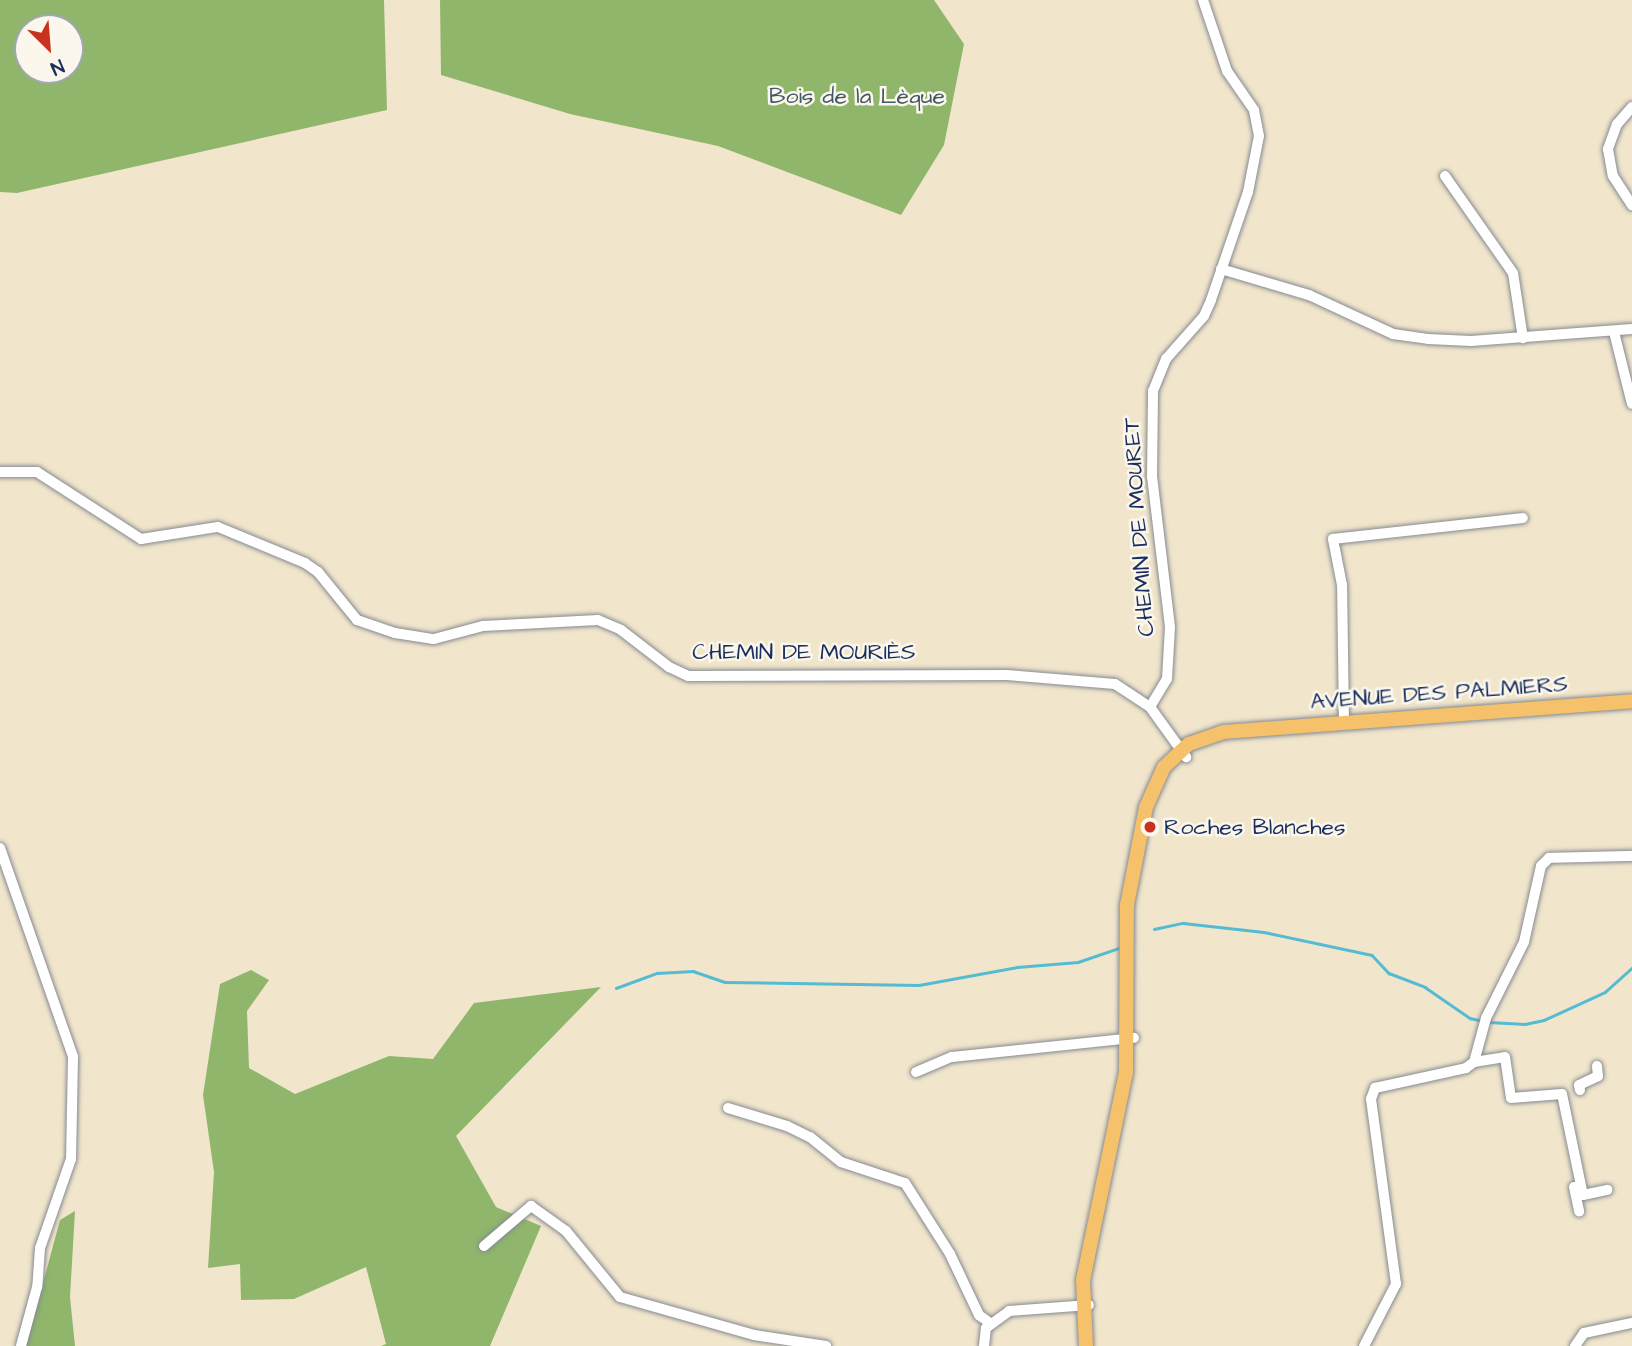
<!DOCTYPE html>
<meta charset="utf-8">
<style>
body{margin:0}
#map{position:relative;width:1632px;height:1346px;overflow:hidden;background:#f1e6cb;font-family:"Architects Daughter",sans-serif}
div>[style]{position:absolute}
.forest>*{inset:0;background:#8fb66b}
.stream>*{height:2.5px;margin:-1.25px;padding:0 1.25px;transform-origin:1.25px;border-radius:1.25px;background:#54bbd2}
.roads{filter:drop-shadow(0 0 2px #868a94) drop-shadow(0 0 2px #868a94)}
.minor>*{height:10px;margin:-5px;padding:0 5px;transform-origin:5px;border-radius:5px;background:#fff}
.major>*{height:14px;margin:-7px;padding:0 7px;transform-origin:7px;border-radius:7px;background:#f5c16b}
.dots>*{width:19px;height:19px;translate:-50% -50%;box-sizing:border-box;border:4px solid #fbf7ec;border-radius:50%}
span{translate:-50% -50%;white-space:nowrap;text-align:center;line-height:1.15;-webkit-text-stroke:5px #fbf7ec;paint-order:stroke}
.park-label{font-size:23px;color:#415865}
.street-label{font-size:23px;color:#1b2f5e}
.poi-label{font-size:23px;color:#1b2f5e}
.left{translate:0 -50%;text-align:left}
.north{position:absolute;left:14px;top:14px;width:70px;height:70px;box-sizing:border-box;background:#fbf7ec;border:2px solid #a1a7b3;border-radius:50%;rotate:155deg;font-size:19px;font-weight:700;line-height:28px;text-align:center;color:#1b2f5e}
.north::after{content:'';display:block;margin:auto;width:24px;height:32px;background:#c8321e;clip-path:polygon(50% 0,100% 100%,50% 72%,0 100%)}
</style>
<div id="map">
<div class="forest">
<i style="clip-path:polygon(evenodd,0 0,384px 0,387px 110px,17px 193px,0 192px,0 0,28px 28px,70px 28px,70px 70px,28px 70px,28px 28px)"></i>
<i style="clip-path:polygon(440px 0,934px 0,964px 44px,944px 145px,901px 215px,718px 146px,570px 114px,441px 75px)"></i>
<i style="clip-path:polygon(251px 970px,269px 980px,247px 1011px,249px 1068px,295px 1094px,389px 1056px,433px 1059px,474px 1003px,601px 987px,456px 1136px,496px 1207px,541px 1226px,490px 1346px,381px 1346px,386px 1344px,366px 1267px,294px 1299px,241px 1300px,240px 1264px,208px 1268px,214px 1172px,203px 1095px,220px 984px)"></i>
<i style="clip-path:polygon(75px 1211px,70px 1297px,75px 1346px,26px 1346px,60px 1220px)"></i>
</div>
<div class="stream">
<i style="left:1154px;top:929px;width:30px;rotate:-12deg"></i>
<i style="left:1183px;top:923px;width:81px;rotate:6.3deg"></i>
<i style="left:1264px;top:932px;width:110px;rotate:12deg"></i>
<i style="left:1372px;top:955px;width:25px;rotate:47deg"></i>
<i style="left:1389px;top:973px;width:39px;rotate:21deg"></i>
<i style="left:1425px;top:987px;width:55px;rotate:34.6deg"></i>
<i style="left:1470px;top:1018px;width:13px;rotate:13deg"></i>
<i style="left:616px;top:988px;width:44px;rotate:-20.1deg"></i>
<i style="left:657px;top:973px;width:36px;rotate:-3deg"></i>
<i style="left:693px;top:971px;width:34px;rotate:19deg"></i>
<i style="left:725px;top:982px;width:194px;rotate:0.9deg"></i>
<i style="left:919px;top:985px;width:100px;rotate:-10.4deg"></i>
<i style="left:1017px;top:967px;width:61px;rotate:-4.7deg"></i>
<i style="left:1078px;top:962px;width:43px;rotate:-18.9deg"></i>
<i style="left:1489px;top:1022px;width:36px;rotate:3deg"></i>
<i style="left:1525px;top:1024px;width:19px;rotate:-12deg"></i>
<i style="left:1544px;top:1020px;width:67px;rotate:-24.7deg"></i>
<i style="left:1605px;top:992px;width:36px;rotate:-42deg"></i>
</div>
<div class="roads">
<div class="minor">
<i style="left:1632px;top:107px;width:23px;rotate:131deg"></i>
<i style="left:1617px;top:124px;width:27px;rotate:110deg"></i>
<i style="left:1608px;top:149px;width:27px;rotate:80deg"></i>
<i style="left:1613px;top:176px;width:35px;rotate:57deg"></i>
<i style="left:1445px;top:176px;width:118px;rotate:55deg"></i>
<i style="left:1513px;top:273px;width:66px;rotate:81.3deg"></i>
<i style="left:1221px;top:269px;width:92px;rotate:16.5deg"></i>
<i style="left:1309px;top:295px;width:93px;rotate:24.9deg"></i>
<i style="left:1393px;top:334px;width:35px;rotate:8deg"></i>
<i style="left:1428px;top:339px;width:43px;rotate:2.7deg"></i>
<i style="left:1471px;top:341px;width:161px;rotate:-4.3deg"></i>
<i style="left:1614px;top:332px;width:74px;rotate:76deg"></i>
<i style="left:0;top:472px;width:37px"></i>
<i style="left:37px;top:472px;width:124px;rotate:32.8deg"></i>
<i style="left:141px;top:539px;width:78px;rotate:-8.9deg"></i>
<i style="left:218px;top:527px;width:94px;rotate:22.5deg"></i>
<i style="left:305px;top:563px;width:16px;rotate:35deg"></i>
<i style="left:318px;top:572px;width:62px;rotate:50.9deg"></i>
<i style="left:357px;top:620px;width:40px;rotate:18.9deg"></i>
<i style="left:395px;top:633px;width:39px;rotate:9deg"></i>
<i style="left:434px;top:639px;width:51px;rotate:-14.9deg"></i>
<i style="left:483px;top:626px;width:115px;rotate:-3deg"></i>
<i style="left:598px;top:620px;width:25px;rotate:23deg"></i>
<i style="left:621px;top:630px;width:61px;rotate:37.6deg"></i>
<i style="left:669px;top:667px;width:21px;rotate:25deg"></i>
<i style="left:688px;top:676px;width:319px;rotate:-0.2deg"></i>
<i style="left:1007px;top:675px;width:108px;rotate:4.8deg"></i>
<i style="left:1115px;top:684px;width:42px;rotate:33.3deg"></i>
<i style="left:1150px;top:707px;width:62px;rotate:54.2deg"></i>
<i style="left:1150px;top:707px;width:33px;rotate:-59deg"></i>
<i style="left:1167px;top:679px;width:52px;rotate:-86.7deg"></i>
<i style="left:1170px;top:627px;width:151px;rotate:-96.8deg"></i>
<i style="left:1152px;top:477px;width:86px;rotate:-89.3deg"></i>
<i style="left:1153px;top:391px;width:35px;rotate:-68deg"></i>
<i style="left:1166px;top:359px;width:57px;rotate:-48.5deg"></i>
<i style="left:1204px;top:316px;width:17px;rotate:-66deg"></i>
<i style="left:1211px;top:300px;width:114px;rotate:-71.1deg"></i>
<i style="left:1248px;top:192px;width:57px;rotate:-78.9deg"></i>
<i style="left:1259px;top:136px;width:26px;rotate:-101deg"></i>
<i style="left:1254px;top:110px;width:47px;rotate:-124.7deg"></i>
<i style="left:1227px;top:71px;width:75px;rotate:-108.7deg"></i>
<i style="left:1344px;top:723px;width:138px;rotate:-90.8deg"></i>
<i style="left:1342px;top:585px;width:47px;rotate:-101.1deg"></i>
<i style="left:1333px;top:539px;width:191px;rotate:-6.3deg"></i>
<i style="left:0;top:848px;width:221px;rotate:70.7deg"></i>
<i style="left:73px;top:1057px;width:102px;rotate:91.1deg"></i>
<i style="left:71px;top:1159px;width:94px;rotate:109.2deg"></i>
<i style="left:40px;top:1248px;width:39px;rotate:94deg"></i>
<i style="left:37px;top:1287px;width:61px;rotate:105.2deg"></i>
<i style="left:1474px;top:1062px;width:31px;rotate:-9deg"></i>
<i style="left:1505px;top:1057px;width:41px;rotate:81.7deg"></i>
<i style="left:1511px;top:1098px;width:51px;rotate:-4.5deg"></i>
<i style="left:1562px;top:1094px;width:103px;rotate:78.3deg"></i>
<i style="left:1583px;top:1195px;width:25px;rotate:-12deg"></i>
<i style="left:916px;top:1072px;width:39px;rotate:-23deg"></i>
<i style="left:952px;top:1057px;width:183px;rotate:-6deg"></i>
<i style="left:1580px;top:1090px;width:5px;rotate:-101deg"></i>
<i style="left:1579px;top:1085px;width:21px;rotate:-25deg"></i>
<i style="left:1598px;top:1076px;width:10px;rotate:-96deg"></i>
<i style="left:728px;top:1108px;width:62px;rotate:17deg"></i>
<i style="left:787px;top:1126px;width:25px;rotate:26deg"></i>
<i style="left:810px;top:1137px;width:40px;rotate:39deg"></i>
<i style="left:841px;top:1162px;width:67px;rotate:18.2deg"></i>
<i style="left:905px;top:1183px;width:84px;rotate:57.6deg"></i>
<i style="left:950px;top:1254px;width:68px;rotate:64.6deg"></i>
<i style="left:979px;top:1315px;width:14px;rotate:36deg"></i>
<i style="left:1574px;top:1187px;width:25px;rotate:78deg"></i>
<i style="left:484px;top:1246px;width:62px;rotate:-40.4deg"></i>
<i style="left:531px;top:1206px;width:43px;rotate:35.5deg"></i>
<i style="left:566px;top:1231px;width:85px;rotate:50.7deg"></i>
<i style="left:620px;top:1297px;width:139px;rotate:15.8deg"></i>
<i style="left:754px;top:1335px;width:73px;rotate:8.7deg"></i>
<i style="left:984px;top:1346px;width:18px;rotate:-84deg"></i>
<i style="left:986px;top:1328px;width:29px;rotate:-36deg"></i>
<i style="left:1009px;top:1311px;width:80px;rotate:-4.3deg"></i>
<i style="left:1364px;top:1346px;width:70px;rotate:-62.7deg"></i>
<i style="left:1396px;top:1284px;width:187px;rotate:-97.7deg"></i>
<i style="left:1371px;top:1099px;width:12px;rotate:-70deg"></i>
<i style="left:1375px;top:1088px;width:93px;rotate:-12.4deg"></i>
<i style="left:1466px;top:1068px;width:10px;rotate:-37deg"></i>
<i style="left:1474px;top:1062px;width:46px;rotate:-74.7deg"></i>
<i style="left:1486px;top:1018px;width:85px;rotate:-63.4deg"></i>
<i style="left:1524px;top:942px;width:78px;rotate:-77.4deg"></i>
<i style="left:1541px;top:866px;width:11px;rotate:-45deg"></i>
<i style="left:1549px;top:858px;width:83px;rotate:-1.4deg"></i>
<i style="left:1575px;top:1346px;width:16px;rotate:-55deg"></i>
<i style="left:1584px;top:1333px;width:49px;rotate:-11.8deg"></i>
</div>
<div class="major">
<i style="left:1086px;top:1346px;width:66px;rotate:-92.6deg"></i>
<i style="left:1083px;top:1280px;width:212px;rotate:-78.3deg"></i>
<i style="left:1126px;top:1072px;width:167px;rotate:-89.7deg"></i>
<i style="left:1127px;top:905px;width:100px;rotate:-79deg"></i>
<i style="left:1146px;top:807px;width:44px;rotate:-65.8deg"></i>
<i style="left:1164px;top:767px;width:34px;rotate:-43deg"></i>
<i style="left:1189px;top:744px;width:37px;rotate:-19deg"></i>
<i style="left:1224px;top:732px;width:409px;rotate:-4.3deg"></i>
</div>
</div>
<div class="dots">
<i style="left:1150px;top:827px;background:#c8321e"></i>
</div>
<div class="park-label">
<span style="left:857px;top:96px">Bois de la Lèque</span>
</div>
<div class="street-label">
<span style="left:1139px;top:527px;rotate:-94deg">CHEMIN DE MOURET</span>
<span style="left:804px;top:652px">CHEMIN DE MOURIÈS</span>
<span style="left:1439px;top:693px;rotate:-4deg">AVENUE DES PALMIERS</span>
</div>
<div class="poi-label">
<span class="left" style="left:1164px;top:827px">Roches Blanches</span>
</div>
<div class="north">N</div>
</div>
